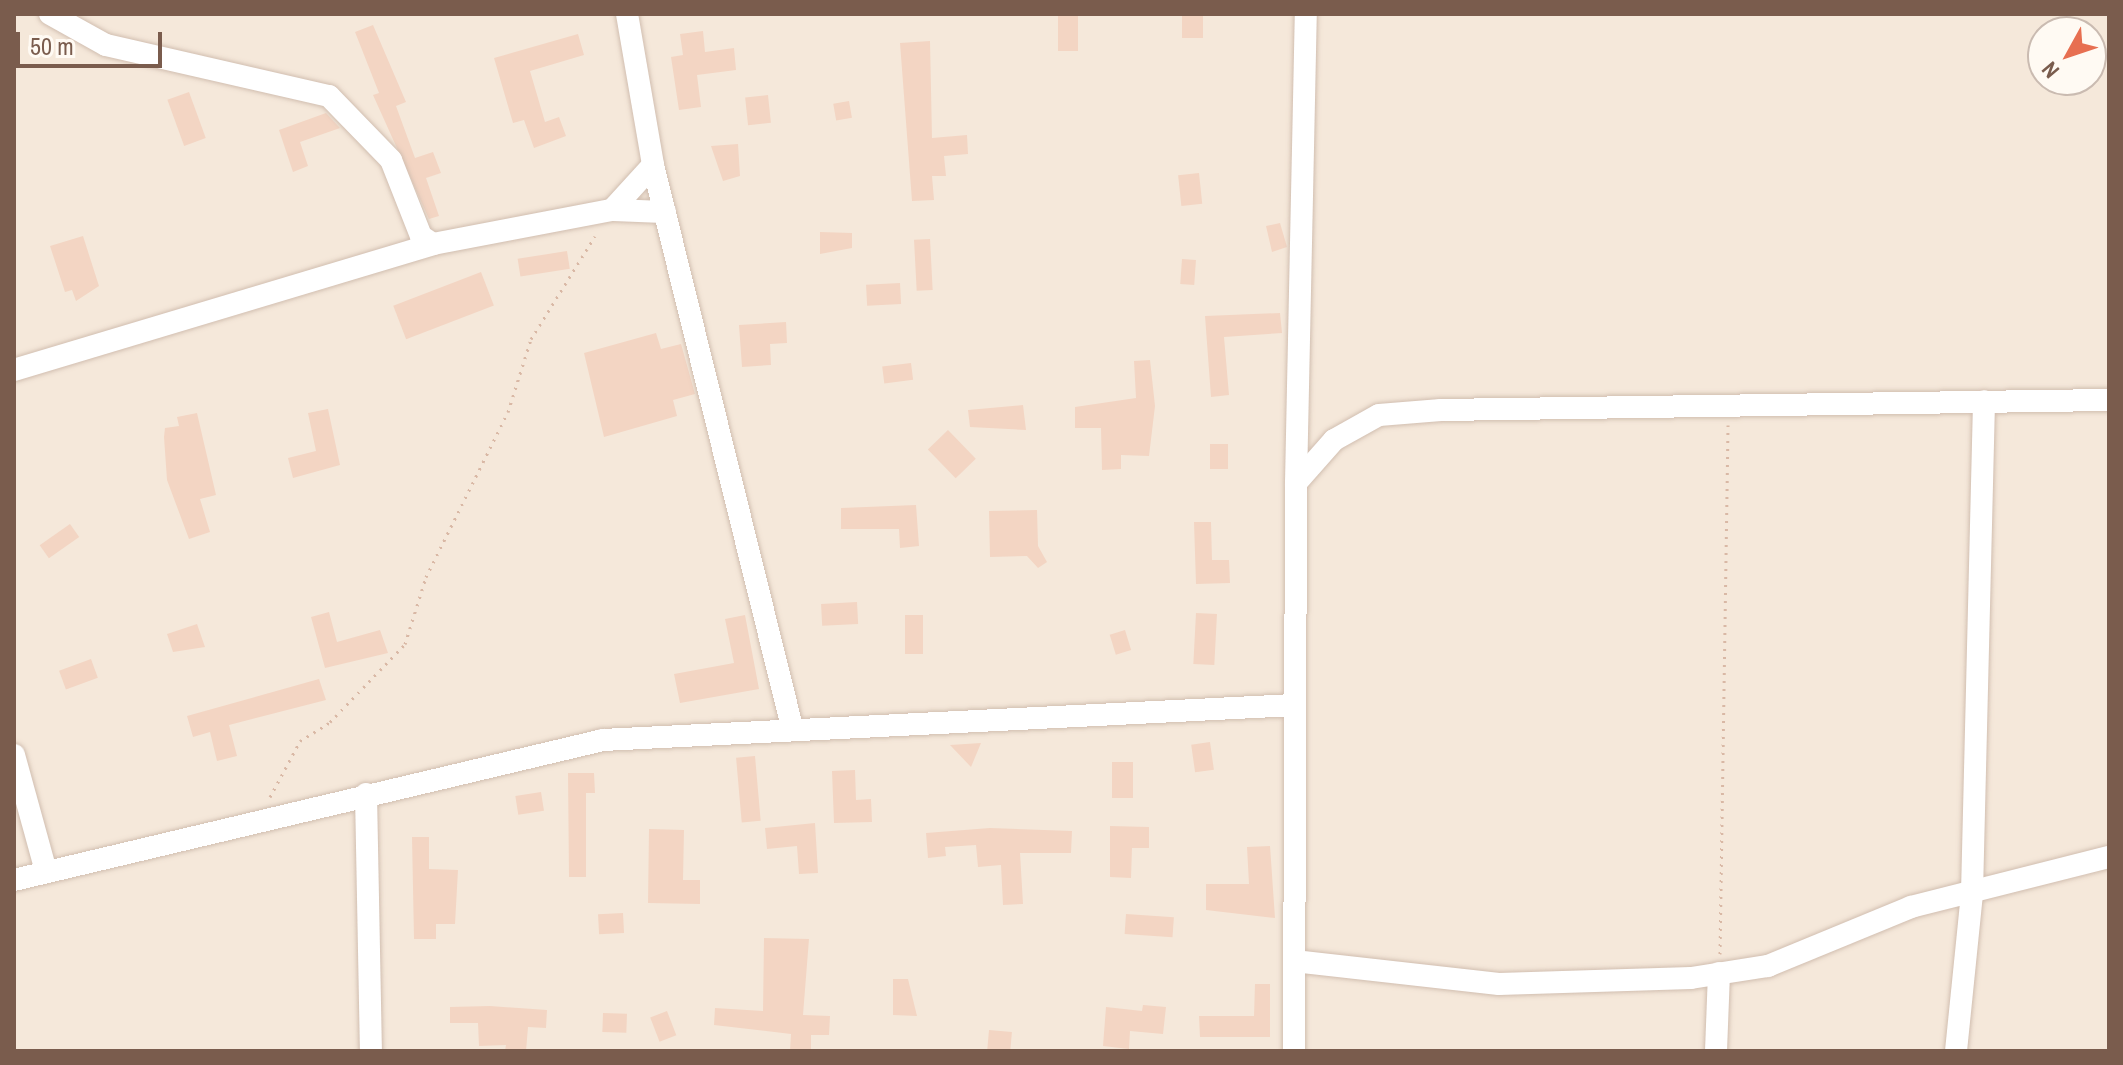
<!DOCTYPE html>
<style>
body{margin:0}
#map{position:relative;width:2123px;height:1065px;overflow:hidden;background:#fdf6ec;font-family:"Archivo Narrow",sans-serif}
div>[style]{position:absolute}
.residential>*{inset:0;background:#f5e8da}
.building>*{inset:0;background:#f3d5c3;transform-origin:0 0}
.path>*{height:3px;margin-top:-1.5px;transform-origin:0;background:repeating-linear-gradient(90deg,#d9b8a5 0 2px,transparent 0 8px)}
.roads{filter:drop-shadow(0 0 2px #d1beb0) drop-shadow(0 0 2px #d1beb0)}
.minor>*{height:22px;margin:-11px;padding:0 11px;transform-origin:11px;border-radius:11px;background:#fff}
span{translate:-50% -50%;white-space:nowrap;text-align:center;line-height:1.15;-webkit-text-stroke:7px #fffaf3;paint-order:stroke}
.frame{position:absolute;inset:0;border:16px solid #7a5c4d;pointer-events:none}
.north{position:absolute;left:2027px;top:16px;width:80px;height:80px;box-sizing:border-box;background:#fffaf3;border:2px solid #cabbb1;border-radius:50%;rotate:230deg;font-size:22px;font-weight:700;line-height:32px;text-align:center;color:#7a5c4d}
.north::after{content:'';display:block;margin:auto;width:28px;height:36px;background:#e76f51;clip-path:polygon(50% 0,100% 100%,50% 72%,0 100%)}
.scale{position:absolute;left:16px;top:32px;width:146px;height:36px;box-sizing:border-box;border:4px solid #7a5c4d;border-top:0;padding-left:10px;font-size:24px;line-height:28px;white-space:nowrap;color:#7a5c4d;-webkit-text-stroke:6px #fffaf3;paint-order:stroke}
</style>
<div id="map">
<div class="residential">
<i style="clip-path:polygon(evenodd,14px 14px,2109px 14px,2109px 1051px,14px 1051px,14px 14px,2043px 32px,2091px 32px,2091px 80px,2043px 80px,2043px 32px)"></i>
</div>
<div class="building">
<i style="left:1058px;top:14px;width:20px;height:37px"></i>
<i style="left:1182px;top:14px;width:21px;height:24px"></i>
<i style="clip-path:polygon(373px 25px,406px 102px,396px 106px,415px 158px,433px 152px,441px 173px,426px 178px,439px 216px,429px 219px,373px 95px,379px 93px,355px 32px)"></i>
<i style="clip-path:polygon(703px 31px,705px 52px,734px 48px,736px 70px,697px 75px,701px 107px,679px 110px,671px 57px,683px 55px,680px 34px)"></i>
<i style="clip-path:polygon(578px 34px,584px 55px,530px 71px,545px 122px,559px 117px,566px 136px,534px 148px,524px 120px,513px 123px,494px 58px)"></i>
<i style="clip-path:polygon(930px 41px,932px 138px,967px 135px,968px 154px,944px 156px,946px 176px,932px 176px,934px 200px,912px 201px,900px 43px)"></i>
<i style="left:189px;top:92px;width:49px;height:23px;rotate:70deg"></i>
<i style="left:768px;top:95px;width:28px;height:23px;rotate:84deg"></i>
<i style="left:849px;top:101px;width:17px;height:16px;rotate:80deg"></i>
<i style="clip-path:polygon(326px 113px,340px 128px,300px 142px,308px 166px,293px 172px,279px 130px)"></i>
<i style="clip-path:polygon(738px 144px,740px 176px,723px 181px,711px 146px)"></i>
<i style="left:1199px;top:173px;width:31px;height:21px;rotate:84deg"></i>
<i style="clip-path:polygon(1280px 223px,1287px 247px,1272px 252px,1266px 226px)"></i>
<i style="clip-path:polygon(820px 232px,852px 233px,852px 248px,820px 254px)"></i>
<i style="clip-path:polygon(83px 236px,99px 286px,76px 301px,72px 290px,65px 292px,50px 246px)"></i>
<i style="left:930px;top:239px;width:51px;height:16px;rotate:87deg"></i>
<i style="left:567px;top:251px;width:18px;height:50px;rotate:81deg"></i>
<i style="left:1182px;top:259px;width:14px;height:25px;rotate:4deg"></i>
<i style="left:481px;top:272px;width:36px;height:94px;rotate:69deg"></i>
<i style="left:900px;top:283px;width:21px;height:34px;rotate:87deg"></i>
<i style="clip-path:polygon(1280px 313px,1282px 333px,1224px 337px,1229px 395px,1211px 397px,1205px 316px)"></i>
<i style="clip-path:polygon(786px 322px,787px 343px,770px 344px,771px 365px,742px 367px,739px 325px)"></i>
<i style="clip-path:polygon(656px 333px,661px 349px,681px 344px,695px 394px,673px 400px,677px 416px,604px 437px,584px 353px)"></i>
<i style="clip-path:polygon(1150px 360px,1155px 406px,1149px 456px,1121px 455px,1121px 469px,1102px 470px,1101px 428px,1075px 428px,1075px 407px,1136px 398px,1134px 361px)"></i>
<i style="left:911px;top:363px;width:17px;height:29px;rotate:83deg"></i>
<i style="clip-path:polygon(1023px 405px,1026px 430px,970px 427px,968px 410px)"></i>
<i style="clip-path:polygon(328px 409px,340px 465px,293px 478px,288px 458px,316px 451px,308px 413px)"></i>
<i style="clip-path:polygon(197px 413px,216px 495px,200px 499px,210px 532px,189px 539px,167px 480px,164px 437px,165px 428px,179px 426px,177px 417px)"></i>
<i style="left:948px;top:430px;width:40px;height:28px;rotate:46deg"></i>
<i style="left:1210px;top:444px;width:18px;height:25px"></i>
<i style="clip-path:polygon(916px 505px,919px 546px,900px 548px,899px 529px,841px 529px,841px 508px)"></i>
<i style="clip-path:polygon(1037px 510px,1038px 546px,1047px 562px,1038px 568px,1027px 556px,990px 557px,989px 511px)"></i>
<i style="clip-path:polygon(1194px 522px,1211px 522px,1212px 560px,1229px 560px,1230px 583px,1196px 584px)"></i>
<i style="left:70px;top:524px;width:16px;height:37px;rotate:55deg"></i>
<i style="left:857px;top:602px;width:22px;height:36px;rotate:87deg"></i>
<i style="clip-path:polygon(329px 612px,337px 642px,380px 630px,388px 653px,325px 668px,311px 617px)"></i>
<i style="left:1196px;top:613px;width:21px;height:51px;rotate:3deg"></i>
<i style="clip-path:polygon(745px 615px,759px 689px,680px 703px,674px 674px,734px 663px,725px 619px)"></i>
<i style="left:905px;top:615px;width:18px;height:39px"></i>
<i style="clip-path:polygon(197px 624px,205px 647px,173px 652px,167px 634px)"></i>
<i style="left:1125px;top:630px;width:21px;height:16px;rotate:73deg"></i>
<i style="left:91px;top:659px;width:20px;height:34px;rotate:70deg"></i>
<i style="clip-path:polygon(319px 679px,326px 700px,229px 725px,237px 756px,217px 761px,210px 732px,193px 737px,187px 716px)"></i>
<i style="left:1210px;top:742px;width:28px;height:19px;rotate:82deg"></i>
<i style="clip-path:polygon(981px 743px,971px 767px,950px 745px)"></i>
<i style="left:755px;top:756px;width:65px;height:19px;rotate:85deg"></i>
<i style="left:1112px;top:762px;width:21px;height:36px"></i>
<i style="clip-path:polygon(855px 770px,856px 800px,871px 799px,872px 822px,834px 823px,832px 771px)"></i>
<i style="clip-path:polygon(568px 773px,594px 773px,595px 793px,586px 793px,586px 877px,569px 877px)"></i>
<i style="left:541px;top:792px;width:19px;height:26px;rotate:81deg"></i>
<i style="clip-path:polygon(815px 823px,818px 873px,799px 874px,797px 846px,767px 849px,765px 828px)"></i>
<i style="clip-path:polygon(1110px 826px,1149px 827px,1149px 848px,1132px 848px,1131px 878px,1110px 877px)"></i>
<i style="clip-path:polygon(990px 828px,1072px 831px,1071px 853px,1020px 853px,1023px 904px,1003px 905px,1001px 865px,978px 867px,976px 845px,945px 847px,946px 856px,928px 858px,926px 833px)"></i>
<i style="clip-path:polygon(649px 829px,684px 830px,683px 880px,700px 880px,700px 904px,648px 903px)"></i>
<i style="clip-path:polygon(412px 837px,429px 837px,429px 869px,458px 870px,455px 924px,436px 924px,436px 939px,414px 939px)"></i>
<i style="clip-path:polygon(1270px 846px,1275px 918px,1206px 910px,1206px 884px,1249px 884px,1247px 847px)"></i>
<i style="left:623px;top:913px;width:20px;height:25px;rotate:87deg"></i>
<i style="left:1126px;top:914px;width:48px;height:20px;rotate:4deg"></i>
<i style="clip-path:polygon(764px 938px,809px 939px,803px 1015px,830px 1016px,829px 1035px,811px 1035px,811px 1051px,790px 1051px,791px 1034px,714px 1025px,715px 1008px,763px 1011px)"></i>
<i style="clip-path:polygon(893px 979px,908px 979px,917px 1016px,893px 1015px)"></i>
<i style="clip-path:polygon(1255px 984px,1270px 984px,1270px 1037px,1200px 1037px,1199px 1016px,1254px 1016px)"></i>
<i style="clip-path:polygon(1143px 1005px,1166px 1007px,1163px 1034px,1130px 1031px,1129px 1049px,1103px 1046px,1106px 1007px,1142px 1011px)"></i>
<i style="clip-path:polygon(490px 1006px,547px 1010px,546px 1028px,528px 1027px,526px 1051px,505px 1051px,506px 1045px,479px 1046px,478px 1023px,450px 1023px,450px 1007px)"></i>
<i style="left:667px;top:1011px;width:26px;height:18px;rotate:69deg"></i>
<i style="left:603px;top:1013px;width:24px;height:19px;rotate:2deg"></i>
<i style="left:989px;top:1030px;width:23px;height:21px;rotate:5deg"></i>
</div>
<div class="path">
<i style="left:270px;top:797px;width:64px;rotate:-61.8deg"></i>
<i style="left:300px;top:741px;width:36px;rotate:-32deg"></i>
<i style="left:330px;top:722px;width:108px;rotate:-46.1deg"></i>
<i style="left:405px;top:644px;width:70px;rotate:-72.6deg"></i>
<i style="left:426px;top:577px;width:184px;rotate:-63.6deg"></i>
<i style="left:508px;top:412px;width:77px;rotate:-72.5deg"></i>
<i style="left:531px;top:339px;width:121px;rotate:-58.1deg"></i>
<i style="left:1720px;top:954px;width:529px;rotate:-89.13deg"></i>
</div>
<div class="roads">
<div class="minor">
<i style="left:50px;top:14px;width:64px;rotate:29deg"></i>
<i style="left:106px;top:45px;width:229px;rotate:12.9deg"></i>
<i style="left:329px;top:96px;width:89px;rotate:45.9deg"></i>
<i style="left:391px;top:160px;width:82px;rotate:68.5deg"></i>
<i style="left:421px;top:236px;width:14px;rotate:34deg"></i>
<i style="left:627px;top:14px;width:153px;rotate:80.2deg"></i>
<i style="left:653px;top:165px;width:579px;rotate:76.11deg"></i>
<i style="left:612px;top:210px;width:53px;rotate:2.2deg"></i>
<i style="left:14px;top:370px;width:438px;rotate:-16.7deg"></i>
<i style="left:433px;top:244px;width:182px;rotate:-10.8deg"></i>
<i style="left:612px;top:210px;width:61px;rotate:-47.7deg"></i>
<i style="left:1296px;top:482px;width:468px;rotate:-88.8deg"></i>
<i style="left:14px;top:755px;width:120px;rotate:74.6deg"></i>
<i style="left:366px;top:794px;width:257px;rotate:88.9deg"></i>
<i style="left:14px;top:880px;width:605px;rotate:-13.37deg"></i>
<i style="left:603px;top:740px;width:691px;rotate:-2.9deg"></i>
<i style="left:1294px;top:961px;width:206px;rotate:6.4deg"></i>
<i style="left:1499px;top:984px;width:192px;rotate:-1.8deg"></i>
<i style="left:1691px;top:978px;width:78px;rotate:-8.9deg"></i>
<i style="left:1768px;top:966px;width:155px;rotate:-22.4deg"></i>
<i style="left:1911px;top:907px;width:204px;rotate:-14.2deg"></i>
<i style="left:1294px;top:1051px;width:568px;rotate:-89.8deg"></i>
<i style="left:1296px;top:483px;width:57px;rotate:-48.5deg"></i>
<i style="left:1334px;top:440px;width:51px;rotate:-29.1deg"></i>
<i style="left:1379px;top:415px;width:62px;rotate:-4.6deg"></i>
<i style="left:1441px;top:410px;width:668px;rotate:-0.86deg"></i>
<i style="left:1716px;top:1051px;width:78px;rotate:-87.8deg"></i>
<i style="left:1956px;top:1051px;width:159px;rotate:-84.2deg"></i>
<i style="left:1972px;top:893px;width:492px;rotate:-88.6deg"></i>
</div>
</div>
<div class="frame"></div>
<div class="north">N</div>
<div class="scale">50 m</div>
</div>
